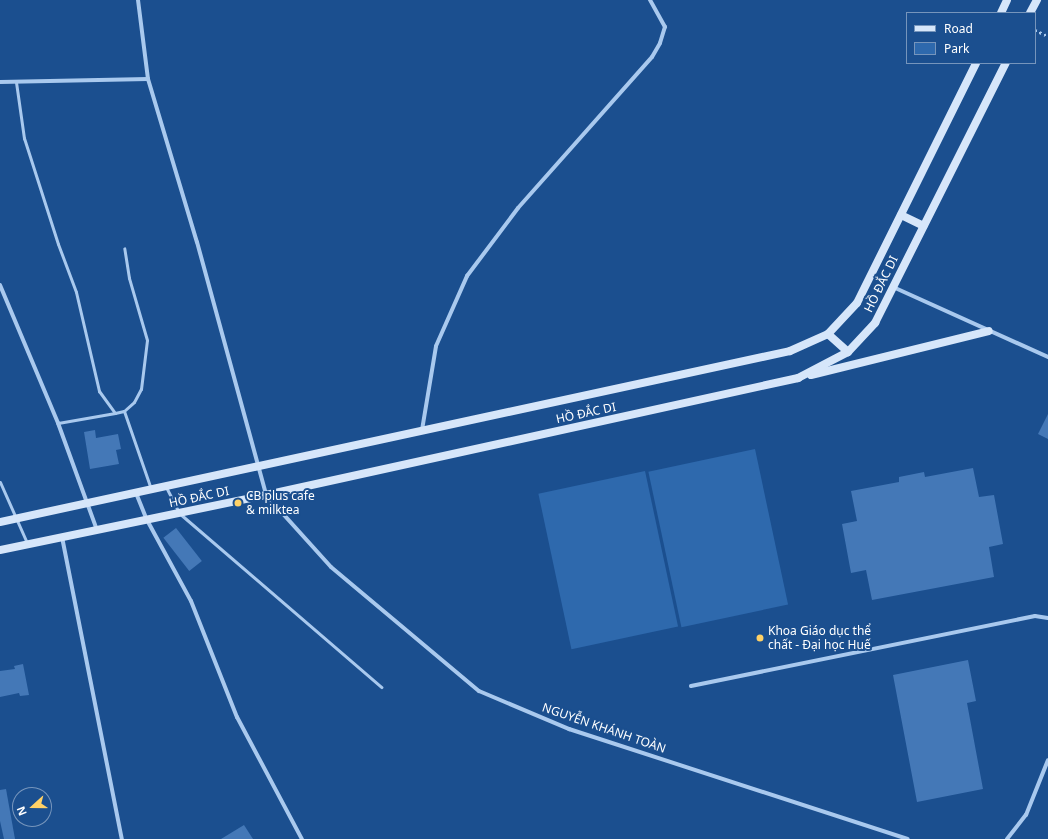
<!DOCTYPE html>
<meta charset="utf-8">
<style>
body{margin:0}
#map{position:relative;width:1048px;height:839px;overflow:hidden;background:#1b4f8f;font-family:"Noto Sans",sans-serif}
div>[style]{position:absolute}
.green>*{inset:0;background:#2e69ad;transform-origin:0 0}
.building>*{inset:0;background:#4478b7;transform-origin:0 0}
.path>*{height:2.5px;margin-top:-1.25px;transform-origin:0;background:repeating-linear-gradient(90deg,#a9c9ee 0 2px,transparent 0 5px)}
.lane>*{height:3px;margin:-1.5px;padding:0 1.5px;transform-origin:1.5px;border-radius:1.5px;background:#a9c9ee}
.street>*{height:4px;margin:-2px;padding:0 2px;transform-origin:2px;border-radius:2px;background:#a9c9ee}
.secondary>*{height:8px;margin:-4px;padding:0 4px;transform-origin:4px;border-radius:4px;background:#d6e6fa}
.dots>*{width:11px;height:11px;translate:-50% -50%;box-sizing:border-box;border:2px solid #1b4f8f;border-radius:50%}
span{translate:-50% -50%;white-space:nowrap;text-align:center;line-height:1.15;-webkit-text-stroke:4px #1b4f8f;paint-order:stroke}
.street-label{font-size:12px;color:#fff}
.poi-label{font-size:12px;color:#fff}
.left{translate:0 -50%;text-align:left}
.legend{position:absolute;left:906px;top:12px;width:130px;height:52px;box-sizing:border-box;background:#1b4f8f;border:1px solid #7695bc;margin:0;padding:5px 7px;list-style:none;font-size:12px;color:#fff}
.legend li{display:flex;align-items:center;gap:8px;height:20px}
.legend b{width:20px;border:1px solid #7695bc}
.north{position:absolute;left:12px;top:787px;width:40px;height:40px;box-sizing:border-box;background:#1b4f8f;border:1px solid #7695bc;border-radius:50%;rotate:249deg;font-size:11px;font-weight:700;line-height:16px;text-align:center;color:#fff}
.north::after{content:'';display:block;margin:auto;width:14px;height:18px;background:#ffd166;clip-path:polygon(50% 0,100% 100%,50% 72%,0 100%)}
</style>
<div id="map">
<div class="green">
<i style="left:755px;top:449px;width:159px;height:109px;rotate:78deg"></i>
<i style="left:645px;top:471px;width:159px;height:109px;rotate:78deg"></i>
</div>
<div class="building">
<i style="clip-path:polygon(1048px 414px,1048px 439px,1038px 434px)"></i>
<i style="clip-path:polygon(95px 430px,96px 438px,118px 434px,121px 449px,116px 450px,119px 464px,90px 469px,84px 432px)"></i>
<i style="clip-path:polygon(973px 468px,979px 497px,994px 495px,1003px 544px,989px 547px,994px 577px,872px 600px,866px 570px,851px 573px,842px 524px,857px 521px,851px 491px,899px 482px,899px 477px,924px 472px,925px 477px)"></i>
<i style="left:176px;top:528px;width:42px;height:16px;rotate:52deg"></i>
<i style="clip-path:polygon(968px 660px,976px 701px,967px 703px,983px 789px,917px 802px,893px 675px)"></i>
<i style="clip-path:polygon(23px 664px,29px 695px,20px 696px,19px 693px,0 697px,0 671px,15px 669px,14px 666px)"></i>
<i style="clip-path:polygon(6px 789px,15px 839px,4px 839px,0 821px,0 790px)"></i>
<i style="clip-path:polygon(244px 825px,253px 839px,221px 839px)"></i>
</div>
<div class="path">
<i style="left:1035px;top:30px;width:14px;rotate:25deg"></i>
</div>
<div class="lane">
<i style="left:16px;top:82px;width:57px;rotate:81.9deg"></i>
<i style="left:24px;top:138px;width:111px;rotate:72.2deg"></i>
<i style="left:58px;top:244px;width:51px;rotate:69.4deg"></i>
<i style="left:76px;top:292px;width:102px;rotate:76.9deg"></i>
<i style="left:99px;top:391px;width:27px;rotate:54deg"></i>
<i style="left:115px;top:413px;width:9px;rotate:-13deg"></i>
<i style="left:124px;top:411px;width:13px;rotate:-42deg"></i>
<i style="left:134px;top:402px;width:15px;rotate:-62deg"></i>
<i style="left:141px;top:389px;width:49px;rotate:-83deg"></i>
<i style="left:147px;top:340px;width:65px;rotate:-106.2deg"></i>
<i style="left:129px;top:278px;width:30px;rotate:-99deg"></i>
<i style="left:124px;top:411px;width:83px;rotate:70.9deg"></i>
<i style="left:58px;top:423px;width:58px;rotate:-10deg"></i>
<i style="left:0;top:482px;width:67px;rotate:66.1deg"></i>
<i style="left:166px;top:487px;width:29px;rotate:63deg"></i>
<i style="left:179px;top:513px;width:267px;rotate:40.7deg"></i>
</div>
<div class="street">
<i style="left:138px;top:0;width:80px;rotate:82.8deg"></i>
<i style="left:148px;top:79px;width:170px;rotate:73.3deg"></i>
<i style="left:197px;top:242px;width:262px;rotate:74.7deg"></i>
<i style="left:266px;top:495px;width:97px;rotate:47.9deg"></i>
<i style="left:331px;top:567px;width:193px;rotate:40deg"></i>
<i style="left:479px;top:691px;width:98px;rotate:22.9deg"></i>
<i style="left:569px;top:729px;width:356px;rotate:18deg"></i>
<i style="left:0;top:82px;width:148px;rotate:-1.2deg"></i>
<i style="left:0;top:285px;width:150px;rotate:67.2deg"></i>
<i style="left:58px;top:423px;width:114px;rotate:70deg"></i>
<i style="left:893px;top:287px;width:170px;rotate:24.3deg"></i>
<i style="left:422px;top:430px;width:85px;rotate:-80.5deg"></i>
<i style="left:436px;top:346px;width:77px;rotate:-66.1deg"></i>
<i style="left:467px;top:276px;width:85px;rotate:-53.1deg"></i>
<i style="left:518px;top:208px;width:202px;rotate:-48.4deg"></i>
<i style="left:652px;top:57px;width:16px;rotate:-60deg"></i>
<i style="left:660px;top:43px;width:17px;rotate:-73deg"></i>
<i style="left:665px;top:27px;width:31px;rotate:-119deg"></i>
<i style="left:136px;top:493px;width:29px;rotate:68deg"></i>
<i style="left:147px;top:520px;width:92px;rotate:61.5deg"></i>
<i style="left:191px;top:601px;width:125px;rotate:68.4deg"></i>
<i style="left:237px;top:717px;width:138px;rotate:62deg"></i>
<i style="left:62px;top:537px;width:308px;rotate:78.8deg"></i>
<i style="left:691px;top:686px;width:351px;rotate:-11.5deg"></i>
<i style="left:1035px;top:616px;width:13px;rotate:9deg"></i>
<i style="left:1007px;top:839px;width:31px;rotate:-52deg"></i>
<i style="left:1026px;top:815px;width:59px;rotate:-68.2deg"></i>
</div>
<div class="secondary">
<i style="left:1001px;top:13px;width:14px;rotate:-65deg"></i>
<i style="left:1030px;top:13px;width:15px;rotate:-62deg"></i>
<i style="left:901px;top:215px;width:25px;rotate:26deg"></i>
<i style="left:828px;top:334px;width:27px;rotate:42deg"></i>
<i style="left:811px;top:375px;width:183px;rotate:-13.9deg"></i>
<i style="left:0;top:522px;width:808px;rotate:-12.21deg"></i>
<i style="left:790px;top:351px;width:42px;rotate:-24.1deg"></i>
<i style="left:828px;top:334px;width:42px;rotate:-46.9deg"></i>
<i style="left:857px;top:303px;width:268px;rotate:-63.6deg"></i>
<i style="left:0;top:550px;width:272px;rotate:-11.7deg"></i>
<i style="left:266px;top:495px;width:545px;rotate:-12.4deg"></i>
<i style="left:798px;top:378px;width:56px;rotate:-27.5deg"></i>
<i style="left:848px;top:352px;width:40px;rotate:-47deg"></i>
<i style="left:875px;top:323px;width:291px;rotate:-63.3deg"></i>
</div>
<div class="dots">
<i style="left:238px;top:503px;background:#ffd166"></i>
<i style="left:760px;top:638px;background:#ffd166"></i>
</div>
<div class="street-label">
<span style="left:881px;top:284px;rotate:-64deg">HỒ ĐẮC DI</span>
<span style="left:586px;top:413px;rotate:-12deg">HỒ ĐẮC DI</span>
<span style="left:199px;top:497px;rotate:-12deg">HỒ ĐẮC DI</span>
<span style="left:604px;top:728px;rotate:19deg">NGUYỄN KHÁNH TOÀN</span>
</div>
<div class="poi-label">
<span class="left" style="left:246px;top:503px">CB plus cafe<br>&amp; milktea</span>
<span class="left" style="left:768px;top:638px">Khoa Giáo dục thể<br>chất - Đại học Huế</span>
</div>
<ul class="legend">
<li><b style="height:5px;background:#d6e6fa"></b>Road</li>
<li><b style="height:11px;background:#2e69ad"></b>Park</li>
</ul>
<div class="north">N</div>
</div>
